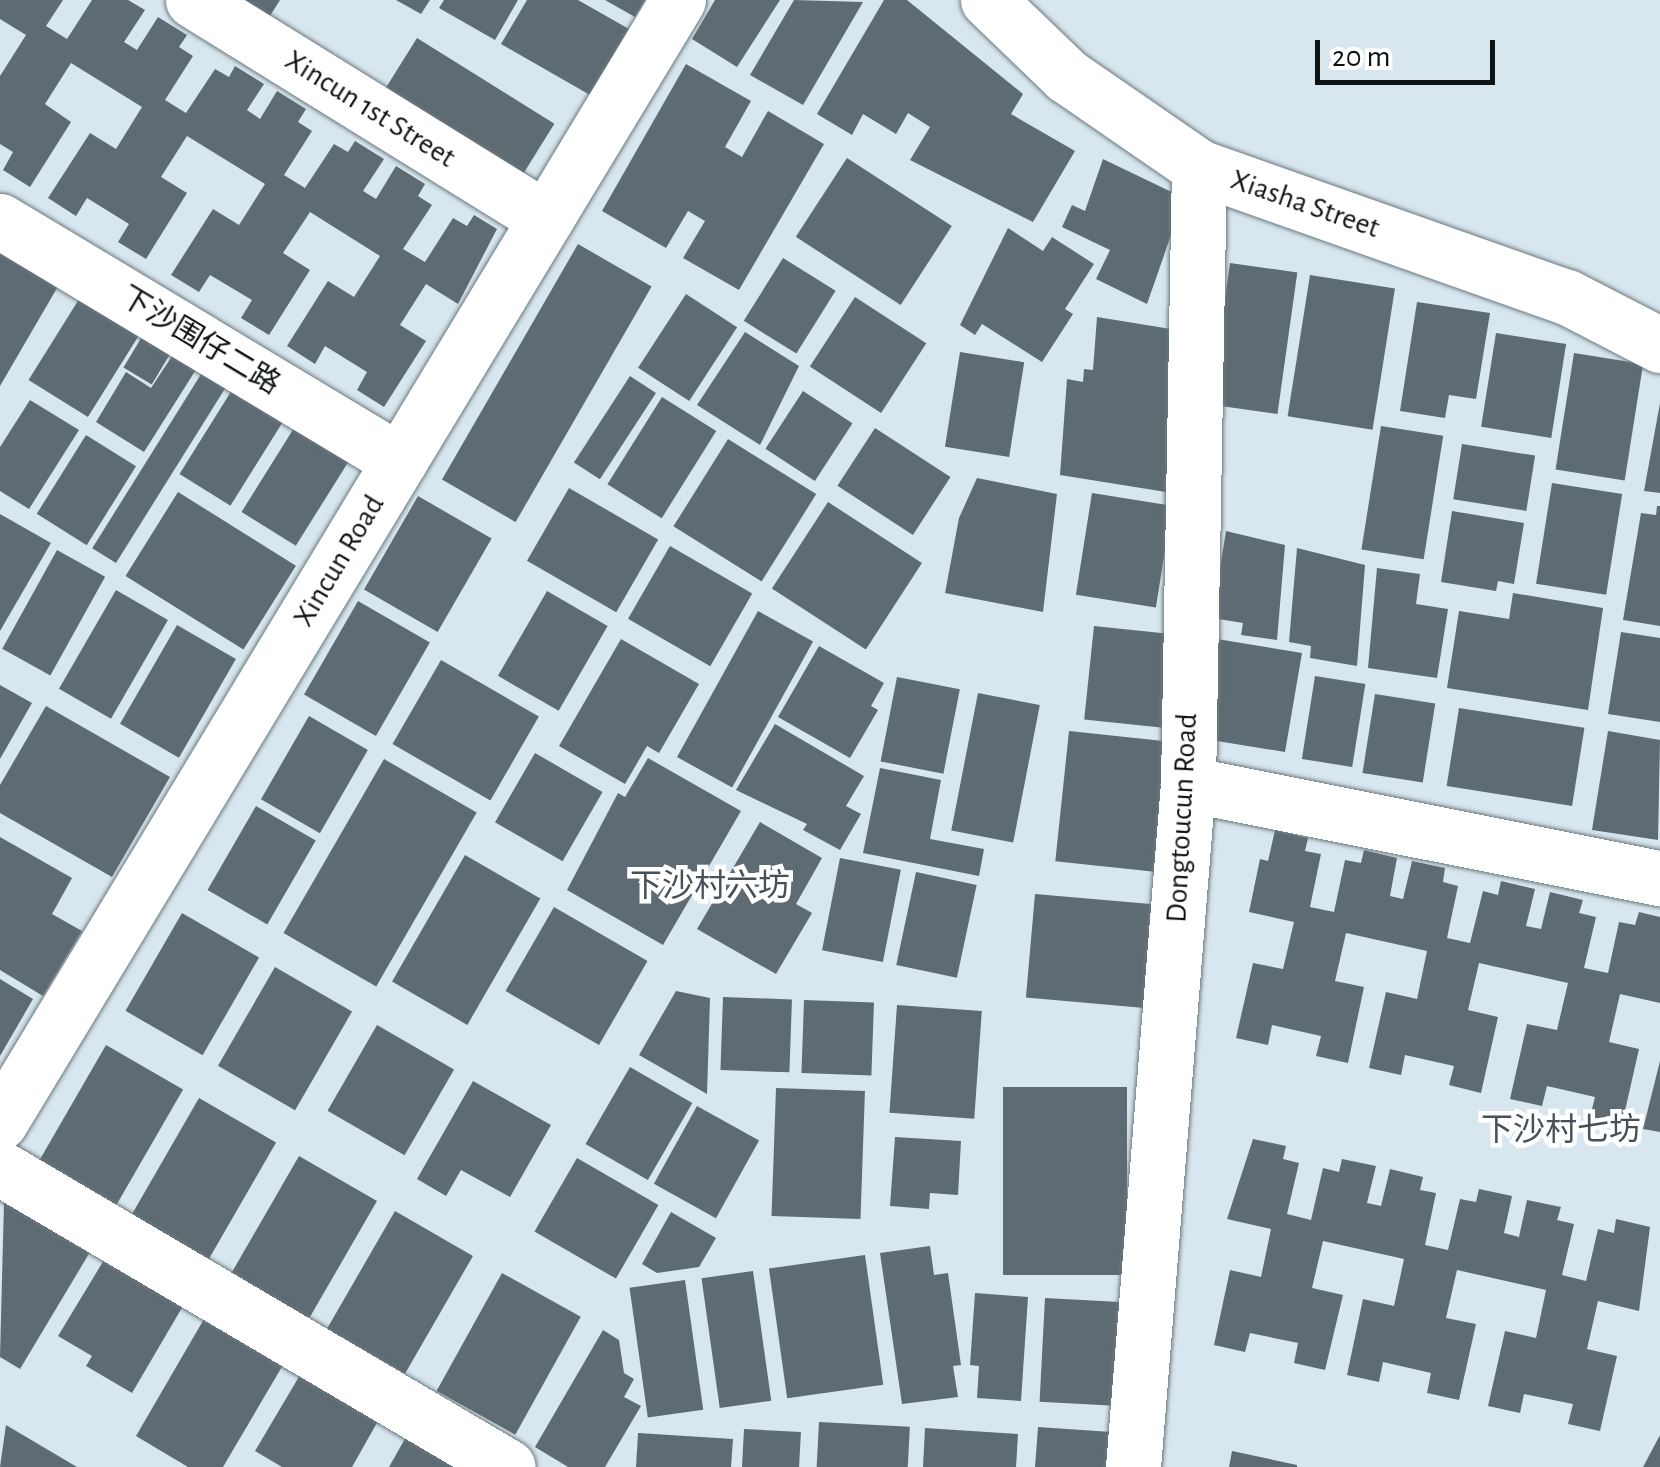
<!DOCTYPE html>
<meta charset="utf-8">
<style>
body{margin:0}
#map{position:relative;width:1660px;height:1467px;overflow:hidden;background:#d8e7ef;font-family:"Alegreya Sans","Noto Sans SC",sans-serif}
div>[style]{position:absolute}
.building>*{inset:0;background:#5e6b73;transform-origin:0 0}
.roads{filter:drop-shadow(0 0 2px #6a787f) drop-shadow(0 0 2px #6a787f)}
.minor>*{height:55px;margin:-27.5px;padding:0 27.5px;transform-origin:27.5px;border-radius:27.5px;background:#fff}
span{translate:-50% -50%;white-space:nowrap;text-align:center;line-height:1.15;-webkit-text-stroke:9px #fff;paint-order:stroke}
.street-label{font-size:30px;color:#0e1316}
.neighbourhood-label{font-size:32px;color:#445158}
.scale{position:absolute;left:1315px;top:40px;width:180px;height:45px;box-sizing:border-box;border:5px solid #0e1316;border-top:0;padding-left:12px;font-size:30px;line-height:35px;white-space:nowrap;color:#0e1316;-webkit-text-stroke:8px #fff;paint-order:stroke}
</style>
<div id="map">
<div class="building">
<i style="clip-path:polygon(0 0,63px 0,46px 26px,67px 39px,92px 0,128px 0,145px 10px,124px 42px,137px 50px,158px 17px,187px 35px,179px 47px,193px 56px,165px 100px,186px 113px,215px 69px,229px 77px,235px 66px,264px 84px,247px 110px,260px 119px,277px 91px,306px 109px,298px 122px,312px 131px,284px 175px,305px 188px,334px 144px,348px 152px,355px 141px,384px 159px,363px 191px,376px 199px,396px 166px,425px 184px,418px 196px,432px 205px,403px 249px,425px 262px,453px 218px,467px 226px,474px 215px,497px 229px,458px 304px,426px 284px,400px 325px,426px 341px,384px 407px,357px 390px,367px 372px,325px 346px,315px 364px,287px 346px,328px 281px,354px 297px,380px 256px,310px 212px,283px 253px,310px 270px,269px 335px,241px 318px,252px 300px,210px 275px,199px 292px,171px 275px,213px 209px,239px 225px,265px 184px,187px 136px,161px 177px,187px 193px,146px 259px,118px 242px,129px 224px,87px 198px,76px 216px,48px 198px,90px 133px,116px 149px,142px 107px,71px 63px,45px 104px,71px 122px,30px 187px,3px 170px,13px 152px,0 144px,0 76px,26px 35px,0 19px)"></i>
<i style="clip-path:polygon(219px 0,280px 0,263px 27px)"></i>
<i style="clip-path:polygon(396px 0,430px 0,421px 14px)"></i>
<i style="clip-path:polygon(444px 0,518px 0,495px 40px,439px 8px)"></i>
<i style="clip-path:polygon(527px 0,578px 0,629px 29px,590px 95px,501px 44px)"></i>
<i style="clip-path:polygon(605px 0,645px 0,635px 17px)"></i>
<i style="clip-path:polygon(715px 0,780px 0,737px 67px,692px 39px)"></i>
<i style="clip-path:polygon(794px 0,863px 2px,803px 105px,750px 75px)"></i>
<i style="clip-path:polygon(884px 0,907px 0,1023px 94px,1011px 114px,1075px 151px,1033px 222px,910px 160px,930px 127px,908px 113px,896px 134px,863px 114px,852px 135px,817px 114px)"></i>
<i style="left:417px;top:38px;width:162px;height:59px;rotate:32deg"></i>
<i style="clip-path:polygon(686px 64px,751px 101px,725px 147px,742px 157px,768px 111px,824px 144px,739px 290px,683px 258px,705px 221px,688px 211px,666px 248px,602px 211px)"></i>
<i style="left:847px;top:158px;width:125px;height:94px;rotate:33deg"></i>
<i style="clip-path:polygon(1103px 159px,1184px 198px,1147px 304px,1096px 279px,1110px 250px,1062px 227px,1072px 205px,1085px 211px)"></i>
<i style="clip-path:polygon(1008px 228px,1043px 251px,1052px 237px,1094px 264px,1065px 309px,1073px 314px,1042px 362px,982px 324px,975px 335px,960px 325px)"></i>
<i style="left:578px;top:244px;width:85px;height:272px;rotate:30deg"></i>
<i style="clip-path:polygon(0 248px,60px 283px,0 386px)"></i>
<i style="left:783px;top:258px;width:62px;height:74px;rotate:32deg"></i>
<i style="left:1230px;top:263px;width:68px;height:143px;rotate:8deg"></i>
<i style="left:1310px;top:275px;width:86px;height:143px;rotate:9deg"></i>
<i style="left:686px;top:294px;width:61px;height:88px;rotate:33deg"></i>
<i style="left:81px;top:296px;width:70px;height:99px;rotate:32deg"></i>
<i style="left:855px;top:297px;width:85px;height:83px;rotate:33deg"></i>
<i style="clip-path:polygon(1417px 302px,1490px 313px,1476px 399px,1449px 395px,1445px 418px,1400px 411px)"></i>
<i style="clip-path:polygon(1097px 317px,1177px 330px,1166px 492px,1060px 475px,1067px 379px,1083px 382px,1084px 369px,1093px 370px)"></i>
<i style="clip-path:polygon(745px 332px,799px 366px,760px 445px,697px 405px)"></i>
<i style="left:1496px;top:333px;width:71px;height:95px;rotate:9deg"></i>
<i style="left:143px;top:335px;width:33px;height:38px;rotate:31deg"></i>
<i style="left:960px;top:352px;width:65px;height:96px;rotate:9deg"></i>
<i style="clip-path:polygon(174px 353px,197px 368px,144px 452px,96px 422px,126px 372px,151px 388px)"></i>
<i style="left:1574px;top:353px;width:70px;height:118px;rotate:9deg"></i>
<i style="left:203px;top:371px;width:28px;height:209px;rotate:32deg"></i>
<i style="left:630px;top:376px;width:31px;height:103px;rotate:33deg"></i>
<i style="left:232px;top:390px;width:60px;height:99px;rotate:32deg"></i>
<i style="left:803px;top:391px;width:59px;height:69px;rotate:33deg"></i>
<i style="left:662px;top:397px;width:64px;height:103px;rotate:32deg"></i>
<i style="clip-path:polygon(30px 400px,79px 430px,29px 509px,0 491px,0 447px)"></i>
<i style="clip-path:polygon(1660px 403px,1660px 493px,1644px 491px)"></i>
<i style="left:1381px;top:426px;width:63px;height:125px;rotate:9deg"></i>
<i style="left:294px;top:428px;width:64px;height:99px;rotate:32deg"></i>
<i style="left:875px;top:428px;width:90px;height:69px;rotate:33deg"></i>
<i style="left:86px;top:435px;width:59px;height:93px;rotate:32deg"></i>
<i style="left:728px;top:439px;width:104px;height:103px;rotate:32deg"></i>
<i style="left:1462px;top:444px;width:74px;height:56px;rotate:9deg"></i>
<i style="clip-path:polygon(977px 478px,1057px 494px,1043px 612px,945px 593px,959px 518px)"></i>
<i style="left:1552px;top:483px;width:71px;height:102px;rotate:9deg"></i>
<i style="left:569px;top:488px;width:103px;height:84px;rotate:30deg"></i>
<i style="left:178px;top:492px;width:139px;height:99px;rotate:32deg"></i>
<i style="left:1092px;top:493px;width:81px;height:103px;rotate:9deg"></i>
<i style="left:418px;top:496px;width:85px;height:108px;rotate:30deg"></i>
<i style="left:828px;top:502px;width:112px;height:103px;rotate:33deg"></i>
<i style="clip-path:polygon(1657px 506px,1660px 506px,1660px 626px,1623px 620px,1641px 513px,1656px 515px)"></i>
<i style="clip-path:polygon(1452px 511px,1524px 523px,1514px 584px,1498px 581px,1496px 591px,1441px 582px)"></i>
<i style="clip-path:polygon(0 514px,51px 543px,0 631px)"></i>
<i style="clip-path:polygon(1226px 531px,1285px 545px,1277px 640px,1241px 635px,1243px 623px,1212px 618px)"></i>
<i style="left:670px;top:546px;width:95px;height:84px;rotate:30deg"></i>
<i style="clip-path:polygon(1297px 548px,1365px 565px,1357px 666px,1310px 658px,1311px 646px,1289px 642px)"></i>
<i style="left:57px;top:550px;width:55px;height:113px;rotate:29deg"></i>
<i style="clip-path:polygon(1377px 568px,1420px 574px,1416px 604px,1448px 609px,1437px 678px,1368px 668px)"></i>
<i style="left:116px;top:590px;width:60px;height:114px;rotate:30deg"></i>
<i style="left:547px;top:591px;width:70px;height:98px;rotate:30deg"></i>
<i style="clip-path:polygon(1513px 593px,1603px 608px,1588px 710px,1447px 688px,1459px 611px,1509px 619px)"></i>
<i style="left:358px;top:601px;width:83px;height:108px;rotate:30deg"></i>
<i style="left:758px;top:611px;width:63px;height:167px;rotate:29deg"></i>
<i style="left:177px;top:625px;width:68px;height:114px;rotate:30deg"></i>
<i style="left:1094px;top:626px;width:82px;height:94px;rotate:6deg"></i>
<i style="clip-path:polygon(1621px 632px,1660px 638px,1660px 722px,1608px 714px)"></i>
<i style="clip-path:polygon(621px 639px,699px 684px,659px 753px,647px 746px,625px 784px,559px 746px)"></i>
<i style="clip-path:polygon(1217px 639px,1302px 653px,1285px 752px,1217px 741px)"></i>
<i style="clip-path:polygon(819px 646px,884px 683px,871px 706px,878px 710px,850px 758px,778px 717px)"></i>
<i style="left:441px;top:660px;width:113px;height:97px;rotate:30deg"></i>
<i style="left:1315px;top:676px;width:51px;height:84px;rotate:9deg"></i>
<i style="left:897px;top:677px;width:64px;height:86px;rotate:11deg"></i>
<i style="clip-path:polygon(0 685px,32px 703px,0 759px)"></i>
<i style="left:978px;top:693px;width:63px;height:140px;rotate:11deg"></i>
<i style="left:1375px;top:694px;width:61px;height:80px;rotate:9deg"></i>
<i style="clip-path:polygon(46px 706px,170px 777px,112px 877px,0 813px,0 785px)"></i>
<i style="left:1459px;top:708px;width:127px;height:79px;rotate:9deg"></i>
<i style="left:309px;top:716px;width:68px;height:96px;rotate:30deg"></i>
<i style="clip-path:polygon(775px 724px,864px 776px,846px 806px,861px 814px,840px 850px,803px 830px,807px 824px,736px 790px)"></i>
<i style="left:1069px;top:731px;width:102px;height:131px;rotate:6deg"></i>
<i style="clip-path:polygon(1608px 731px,1660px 740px,1658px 840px,1592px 830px)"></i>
<i style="left:535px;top:753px;width:78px;height:80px;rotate:30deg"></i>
<i style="clip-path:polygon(648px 758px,741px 811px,663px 945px,567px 890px,618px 793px,625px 797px)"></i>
<i style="left:384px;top:759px;width:107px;height:201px;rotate:30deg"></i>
<i style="clip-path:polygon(880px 768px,941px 780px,930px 839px,984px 849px,979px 876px,863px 853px)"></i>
<i style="left:256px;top:806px;width:69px;height:97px;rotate:30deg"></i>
<i style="clip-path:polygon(760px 822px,822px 858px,796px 904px,812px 913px,776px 974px,697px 929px)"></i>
<i style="clip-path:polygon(1275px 830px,1308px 838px,1305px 851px,1321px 854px,1310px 907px,1334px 912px,1345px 860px,1361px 863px,1364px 850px,1397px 858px,1390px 896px,1403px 899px,1412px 861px,1445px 868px,1443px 882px,1458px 886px,1447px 938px,1470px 943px,1483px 891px,1498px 895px,1501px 881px,1535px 889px,1526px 926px,1541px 929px,1550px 892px,1583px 900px,1579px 913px,1596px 917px,1584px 968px,1608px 973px,1619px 922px,1635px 925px,1639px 912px,1660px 917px,1660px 1003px,1620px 994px,1609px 1042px,1639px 1049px,1622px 1124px,1590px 1117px,1595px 1097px,1547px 1086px,1542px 1106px,1510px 1099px,1527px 1024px,1557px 1030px,1568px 983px,1479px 963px,1468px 1010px,1498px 1017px,1481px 1093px,1449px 1085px,1454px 1066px,1405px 1055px,1401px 1075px,1369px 1068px,1386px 992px,1417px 999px,1427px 951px,1346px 933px,1335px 981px,1364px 987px,1348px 1063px,1316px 1056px,1321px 1036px,1272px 1025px,1268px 1045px,1236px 1038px,1253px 963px,1283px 969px,1294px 922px,1249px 912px,1260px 859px,1268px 861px)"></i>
<i style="clip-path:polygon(0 837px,72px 878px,52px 914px,82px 931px,43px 996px,0 970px)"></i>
<i style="left:465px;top:855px;width:87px;height:146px;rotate:30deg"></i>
<i style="left:840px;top:858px;width:62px;height:94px;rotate:11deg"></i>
<i style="left:916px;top:872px;width:62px;height:95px;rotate:12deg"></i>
<i style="left:1035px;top:894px;width:119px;height:104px;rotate:5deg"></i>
<i style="left:554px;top:907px;width:108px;height:97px;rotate:30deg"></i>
<i style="left:182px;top:913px;width:89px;height:113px;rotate:30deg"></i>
<i style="left:275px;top:967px;width:89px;height:114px;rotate:30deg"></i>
<i style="clip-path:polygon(0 979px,33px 999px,0 1056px)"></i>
<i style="clip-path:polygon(676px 991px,710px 998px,707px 1094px,639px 1055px)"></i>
<i style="left:723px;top:997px;width:69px;height:73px;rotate:2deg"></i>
<i style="left:804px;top:1000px;width:70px;height:73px;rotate:2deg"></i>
<i style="left:897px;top:1005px;width:85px;height:108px;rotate:4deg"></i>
<i style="left:377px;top:1025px;width:89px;height:99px;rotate:30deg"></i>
<i style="left:106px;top:1045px;width:89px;height:136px;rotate:30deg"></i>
<i style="clip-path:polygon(1660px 1061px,1660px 1132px,1643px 1129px)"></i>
<i style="left:630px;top:1067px;width:72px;height:89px;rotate:30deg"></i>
<i style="clip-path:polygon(473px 1081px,551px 1125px,510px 1197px,461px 1170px,446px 1196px,417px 1179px)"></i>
<i style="left:1003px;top:1087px;width:124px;height:188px"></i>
<i style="left:776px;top:1088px;width:89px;height:128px;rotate:2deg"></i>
<i style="left:199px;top:1098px;width:89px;height:137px;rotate:30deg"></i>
<i style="left:697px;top:1106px;width:71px;height:89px;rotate:29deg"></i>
<i style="clip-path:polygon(895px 1137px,961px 1141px,958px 1195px,930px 1193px,929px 1209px,890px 1206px)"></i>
<i style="clip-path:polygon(1253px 1139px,1286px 1146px,1283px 1159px,1299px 1163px,1287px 1214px,1311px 1220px,1323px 1168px,1339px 1172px,1342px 1159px,1376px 1166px,1367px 1203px,1381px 1206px,1390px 1169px,1423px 1177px,1420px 1190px,1436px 1193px,1425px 1245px,1448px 1250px,1460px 1199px,1476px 1202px,1479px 1189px,1512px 1196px,1504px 1233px,1519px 1237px,1527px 1200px,1561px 1207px,1557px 1220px,1574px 1224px,1562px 1275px,1586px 1281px,1598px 1229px,1614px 1233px,1616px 1219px,1650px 1227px,1639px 1311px,1598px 1301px,1587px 1349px,1617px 1356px,1600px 1431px,1568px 1424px,1573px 1404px,1524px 1394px,1520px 1413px,1488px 1406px,1505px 1331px,1536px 1338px,1546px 1290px,1457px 1270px,1446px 1318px,1476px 1324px,1459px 1400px,1427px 1393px,1431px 1373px,1383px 1362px,1379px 1382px,1347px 1375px,1363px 1299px,1394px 1306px,1404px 1259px,1323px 1241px,1312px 1288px,1343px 1295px,1325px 1370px,1294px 1363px,1298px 1343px,1250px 1333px,1245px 1352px,1214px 1345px,1230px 1270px,1261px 1277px,1271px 1229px,1227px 1219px)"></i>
<i style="left:299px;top:1156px;width:90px;height:136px;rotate:30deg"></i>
<i style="left:577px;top:1158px;width:94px;height:85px;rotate:30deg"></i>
<i style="clip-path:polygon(4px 1202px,90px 1252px,20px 1369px,0 1357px)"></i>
<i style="left:395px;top:1211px;width:90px;height:136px;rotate:30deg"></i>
<i style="clip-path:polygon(671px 1212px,716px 1238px,699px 1267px,657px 1273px,642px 1264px)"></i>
<i style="clip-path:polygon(930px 1246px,934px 1275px,948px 1273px,961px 1365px,953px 1366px,958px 1397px,902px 1404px,880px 1253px)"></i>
<i style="left:865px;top:1255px;width:131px;height:97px;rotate:82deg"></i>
<i style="clip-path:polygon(104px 1260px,183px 1306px,132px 1393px,86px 1366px,92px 1356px,58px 1336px)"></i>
<i style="left:753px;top:1271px;width:131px;height:52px;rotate:82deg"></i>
<i style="left:502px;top:1273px;width:90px;height:135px;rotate:29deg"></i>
<i style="left:685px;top:1280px;width:131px;height:56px;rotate:82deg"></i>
<i style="clip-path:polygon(975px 1293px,1028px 1297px,1021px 1401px,977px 1398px,979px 1366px,970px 1365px)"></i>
<i style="left:1045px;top:1298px;width:89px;height:104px;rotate:3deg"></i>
<i style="clip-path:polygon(204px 1319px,283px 1365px,223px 1467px,188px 1467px,136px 1436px)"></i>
<i style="clip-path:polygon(603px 1330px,619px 1340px,624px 1373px,634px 1379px,624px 1397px,641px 1406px,605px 1467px,568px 1467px,535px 1447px)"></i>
<i style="clip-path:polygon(300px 1375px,378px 1421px,352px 1467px,282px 1467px,255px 1451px)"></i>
<i style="left:819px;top:1422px;width:91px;height:45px;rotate:3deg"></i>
<i style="clip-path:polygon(6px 1425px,77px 1467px,0 1467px)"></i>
<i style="clip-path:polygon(1038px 1427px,1126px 1433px,1124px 1467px,1035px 1467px)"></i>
<i style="clip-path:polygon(925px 1428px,1018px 1434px,1016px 1467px,923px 1467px)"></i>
<i style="left:744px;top:1429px;width:57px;height:38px;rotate:3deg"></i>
<i style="clip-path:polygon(638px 1433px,733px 1439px,731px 1467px,636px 1467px)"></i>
<i style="clip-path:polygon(1660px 1435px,1660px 1467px,1643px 1467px)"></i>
<i style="clip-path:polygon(406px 1437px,457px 1467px,389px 1467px)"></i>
<i style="clip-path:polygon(1232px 1451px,1297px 1465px,1297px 1467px,1229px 1467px)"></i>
</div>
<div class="roads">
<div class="minor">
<i style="left:193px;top:0;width:415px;rotate:31.8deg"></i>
<i style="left:988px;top:0;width:110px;rotate:43.9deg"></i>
<i style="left:1067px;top:76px;width:160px;rotate:34.6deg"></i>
<i style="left:1199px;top:167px;width:390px;rotate:19.5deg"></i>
<i style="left:1567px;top:297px;width:105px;rotate:27.3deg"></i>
<i style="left:0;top:221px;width:466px;rotate:31deg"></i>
<i style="left:1188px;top:784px;width:481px;rotate:11.3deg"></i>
<i style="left:0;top:1122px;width:1311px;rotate:-58.86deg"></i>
<i style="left:0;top:1168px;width:589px;rotate:30.48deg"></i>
<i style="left:1133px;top:1467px;width:685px;rotate:-85.4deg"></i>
<i style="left:1188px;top:784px;width:617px;rotate:-88.98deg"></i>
</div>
</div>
<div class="street-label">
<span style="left:370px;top:109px;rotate:32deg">Xincun 1st Street</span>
<span style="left:1305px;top:204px;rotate:19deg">Xiasha Street</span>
<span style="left:200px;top:341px;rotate:31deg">下沙围仔二路</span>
<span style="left:339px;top:561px;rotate:-59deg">Xincun Road</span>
<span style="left:1182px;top:818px;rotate:-87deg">Dongtoucun Road</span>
</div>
<div class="neighbourhood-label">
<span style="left:710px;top:886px">下沙村六坊</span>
<span style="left:1561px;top:1130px">下沙村七坊</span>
</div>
<div class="scale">20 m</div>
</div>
